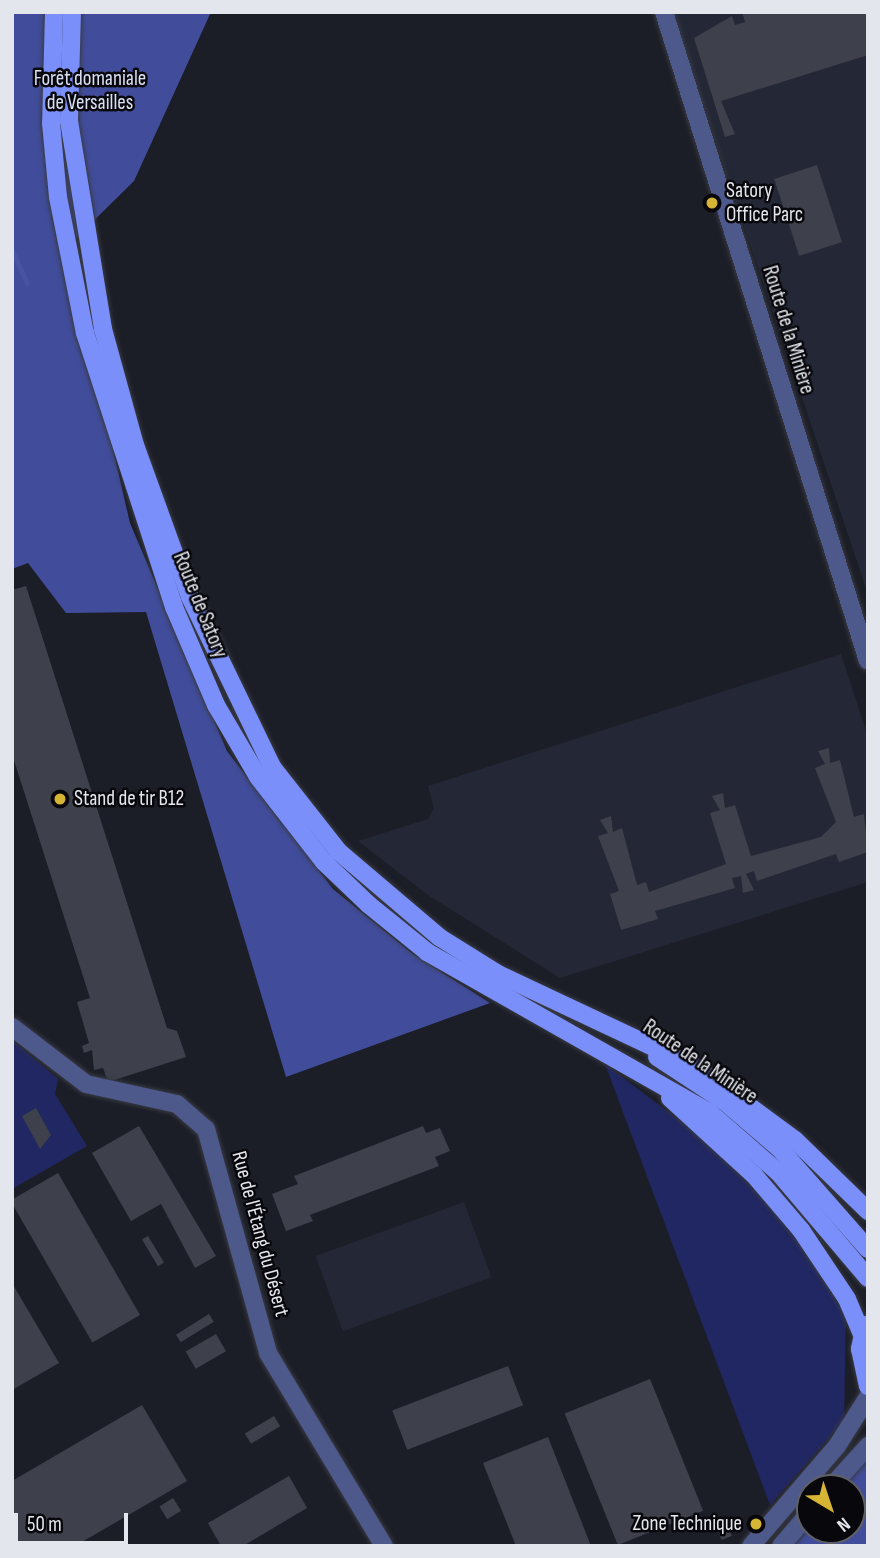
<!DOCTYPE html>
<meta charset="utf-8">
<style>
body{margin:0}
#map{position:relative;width:880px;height:1558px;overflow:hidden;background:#1c1e27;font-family:"Sofia Sans Condensed",sans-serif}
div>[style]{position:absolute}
.built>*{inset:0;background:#242836;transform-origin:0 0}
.green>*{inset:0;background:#202762}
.forest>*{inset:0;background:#414d9b}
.stream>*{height:4.5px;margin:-2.25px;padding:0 2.25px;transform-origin:2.25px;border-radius:2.25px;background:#4754a3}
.building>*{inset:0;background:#3e404b;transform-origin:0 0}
.roads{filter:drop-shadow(0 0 2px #383a43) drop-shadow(0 0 2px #383a43)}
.minor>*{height:18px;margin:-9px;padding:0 9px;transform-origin:9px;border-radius:9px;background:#4d588b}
.major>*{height:18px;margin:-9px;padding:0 9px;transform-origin:9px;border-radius:9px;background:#7b8ffa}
.dots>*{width:19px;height:19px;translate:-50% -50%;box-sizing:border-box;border:4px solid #08080c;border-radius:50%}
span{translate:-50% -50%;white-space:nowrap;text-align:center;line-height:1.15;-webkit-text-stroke:5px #08080c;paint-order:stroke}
.park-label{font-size:21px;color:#d9e0f6}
.poi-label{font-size:21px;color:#e4e6ed}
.left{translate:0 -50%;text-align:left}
.right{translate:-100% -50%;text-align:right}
.street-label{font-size:21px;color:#e4e6ed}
.frame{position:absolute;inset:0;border:14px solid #e4e6ed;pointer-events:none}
.north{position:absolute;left:796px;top:1474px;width:70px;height:70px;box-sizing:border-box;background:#08080c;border:2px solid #606166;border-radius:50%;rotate:141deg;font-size:19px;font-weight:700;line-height:28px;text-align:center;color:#e4e6ed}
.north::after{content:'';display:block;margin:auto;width:24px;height:32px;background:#d6b534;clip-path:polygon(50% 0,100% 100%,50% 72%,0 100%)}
.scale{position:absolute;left:14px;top:1513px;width:114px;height:32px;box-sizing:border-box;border:4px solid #e4e6ed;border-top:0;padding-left:9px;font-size:21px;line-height:24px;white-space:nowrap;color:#e4e6ed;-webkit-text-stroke:5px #08080c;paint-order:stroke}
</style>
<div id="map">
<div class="built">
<i style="clip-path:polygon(672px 12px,868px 12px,868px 594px)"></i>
<i style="clip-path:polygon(841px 654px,868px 737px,868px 882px,560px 978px,428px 895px,358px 841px,428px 819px,434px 808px,428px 786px)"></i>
<i style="left:464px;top:1202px;width:80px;height:158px;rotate:70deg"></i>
</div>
<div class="green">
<i style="clip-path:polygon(12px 1040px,58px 1079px,55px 1094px,87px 1146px,12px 1189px)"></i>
<i style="clip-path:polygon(605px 1064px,708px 1142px,756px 1192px,800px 1241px,846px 1317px,844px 1421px,770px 1505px)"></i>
</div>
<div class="forest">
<i style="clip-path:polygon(12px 12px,211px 12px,134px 181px,66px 248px,130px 523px,227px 751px,333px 889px,413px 954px,490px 1003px,286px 1077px,146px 612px,66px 613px,28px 563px,12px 569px)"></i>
<i style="clip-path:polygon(868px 1458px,868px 1546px,792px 1546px,810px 1525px,852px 1530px,852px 1488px,842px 1488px)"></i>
</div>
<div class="stream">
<i style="left:12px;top:249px;width:37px;rotate:66deg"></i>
</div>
<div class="building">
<i style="clip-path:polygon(742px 12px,868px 12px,868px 55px,721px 101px,735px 134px,725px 137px,694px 38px,732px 16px,735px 25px,745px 22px)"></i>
<i style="left:817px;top:165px;width:81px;height:45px;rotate:72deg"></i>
<i style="clip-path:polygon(26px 586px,167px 1028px,177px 1031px,186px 1057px,108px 1082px,103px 1068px,94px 1070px,92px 1050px,84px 1053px,82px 1046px,89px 1043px,77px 1002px,90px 998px,12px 754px,12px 590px)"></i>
<i style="clip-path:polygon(829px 748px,830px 763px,840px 760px,854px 817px,864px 814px,868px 852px,839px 862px,836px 854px,757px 881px,754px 871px,746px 874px,754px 890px,743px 893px,741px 876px,732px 878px,735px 888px,655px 911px,658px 919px,621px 930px,610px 894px,619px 891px,598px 836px,608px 833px,600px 820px,611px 816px,613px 832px,622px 828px,637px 885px,646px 882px,649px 892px,726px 864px,710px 813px,720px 810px,712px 796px,723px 793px,725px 808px,735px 805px,751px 856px,821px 837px,836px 822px,815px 768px,825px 764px,818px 751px)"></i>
<i style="clip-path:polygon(36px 1108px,51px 1135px,40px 1149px,22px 1116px)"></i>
<i style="clip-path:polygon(139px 1126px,216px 1256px,195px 1268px,161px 1204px,131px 1221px,92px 1153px)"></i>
<i style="clip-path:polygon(423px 1126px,426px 1133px,440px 1128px,450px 1151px,435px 1157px,439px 1166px,310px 1215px,313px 1221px,286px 1231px,272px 1194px,298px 1184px,294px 1176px)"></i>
<i style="left:58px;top:1173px;width:164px;height:55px;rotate:60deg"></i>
<i style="left:148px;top:1236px;width:31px;height:7px;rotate:59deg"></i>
<i style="clip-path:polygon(12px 1283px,59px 1363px,12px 1390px)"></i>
<i style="left:209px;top:1314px;width:9px;height:39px;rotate:58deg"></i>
<i style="left:216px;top:1334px;width:20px;height:35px;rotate:60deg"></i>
<i style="left:508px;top:1366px;width:42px;height:124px;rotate:69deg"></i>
<i style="left:650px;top:1379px;width:142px;height:92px;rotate:68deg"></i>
<i style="clip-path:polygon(142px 1405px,187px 1481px,75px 1546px,12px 1546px,12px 1481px)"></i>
<i style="left:274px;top:1416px;width:12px;height:34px;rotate:59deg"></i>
<i style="clip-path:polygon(548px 1437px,591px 1546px,516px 1546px,483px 1463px)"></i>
<i style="clip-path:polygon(289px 1476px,307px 1508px,243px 1546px,221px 1546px,208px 1523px)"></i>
<i style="left:173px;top:1498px;width:15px;height:16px;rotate:58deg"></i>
<i style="left:726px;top:1522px;width:15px;height:11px;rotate:67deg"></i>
</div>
<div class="roads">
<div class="minor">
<i style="left:664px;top:12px;width:680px;rotate:72.55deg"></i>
<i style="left:12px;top:1027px;width:93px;rotate:37.6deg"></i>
<i style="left:86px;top:1084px;width:93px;rotate:12.4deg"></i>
<i style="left:177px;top:1104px;width:38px;rotate:41deg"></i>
<i style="left:206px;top:1129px;width:232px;rotate:74.5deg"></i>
<i style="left:268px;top:1353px;width:225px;rotate:59deg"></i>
<i style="left:830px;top:1488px;width:57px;rotate:-47.9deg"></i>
<i style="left:751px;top:1546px;width:132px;rotate:-49.3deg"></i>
<i style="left:837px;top:1446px;width:58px;rotate:-57.7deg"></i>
<i style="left:781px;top:1546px;width:45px;rotate:-49.5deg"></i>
</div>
<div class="major">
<i style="left:54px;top:12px;width:111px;rotate:91.5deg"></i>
<i style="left:51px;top:123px;width:74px;rotate:84.6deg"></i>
<i style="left:58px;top:197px;width:139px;rotate:78.8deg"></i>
<i style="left:85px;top:333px;width:288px;rotate:72deg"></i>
<i style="left:174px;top:607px;width:107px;rotate:66.8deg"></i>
<i style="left:216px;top:705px;width:83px;rotate:59.7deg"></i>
<i style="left:258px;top:777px;width:108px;rotate:52.2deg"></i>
<i style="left:324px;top:862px;width:62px;rotate:43.7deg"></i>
<i style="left:369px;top:905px;width:75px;rotate:39deg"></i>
<i style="left:427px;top:952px;width:324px;rotate:29.6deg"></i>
<i style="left:709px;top:1112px;width:93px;rotate:41.1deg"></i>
<i style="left:779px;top:1173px;width:138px;rotate:49.7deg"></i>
<i style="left:72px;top:12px;width:109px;rotate:91.6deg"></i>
<i style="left:69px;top:121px;width:211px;rotate:80.7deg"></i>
<i style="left:103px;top:329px;width:120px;rotate:74.6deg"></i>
<i style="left:135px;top:445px;width:162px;rotate:70.1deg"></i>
<i style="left:190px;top:597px;width:189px;rotate:64.2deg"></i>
<i style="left:272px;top:767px;width:107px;rotate:51.8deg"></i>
<i style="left:338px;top:851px;width:133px;rotate:40.4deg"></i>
<i style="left:439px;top:937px;width:70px;rotate:32.1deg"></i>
<i style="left:498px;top:974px;width:219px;rotate:25.2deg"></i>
<i style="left:696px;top:1067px;width:123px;rotate:36.4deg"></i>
<i style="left:795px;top:1140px;width:102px;rotate:44.2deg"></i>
<i style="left:657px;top:1057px;width:80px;rotate:33.3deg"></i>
<i style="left:724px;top:1101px;width:74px;rotate:40.6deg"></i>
<i style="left:780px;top:1149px;width:133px;rotate:48.7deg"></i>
<i style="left:670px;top:1098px;width:114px;rotate:42.5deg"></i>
<i style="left:754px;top:1175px;width:72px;rotate:49.5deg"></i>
<i style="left:801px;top:1230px;width:83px;rotate:56.3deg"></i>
<i style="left:847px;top:1299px;width:39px;rotate:67deg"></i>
<i style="left:865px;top:1325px;width:25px;rotate:102deg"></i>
<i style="left:860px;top:1349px;width:38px;rotate:78deg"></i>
</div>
</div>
<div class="dots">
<i style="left:712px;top:203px;background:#d6b534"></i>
<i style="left:60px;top:799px;background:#d6b534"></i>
<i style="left:756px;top:1524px;background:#d6b534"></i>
</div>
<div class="park-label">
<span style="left:90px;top:91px">Forêt domaniale<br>de Versailles</span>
</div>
<div class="poi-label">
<span class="left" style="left:726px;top:203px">Satory<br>Office Parc</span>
<span class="left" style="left:74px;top:799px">Stand de tir B12</span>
<span class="right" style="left:742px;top:1524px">Zone Technique</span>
</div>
<div class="street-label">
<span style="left:788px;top:330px;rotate:73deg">Route de la Minière</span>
<span style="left:200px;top:605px;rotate:68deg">Route de Satory</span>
<span style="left:700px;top:1062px;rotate:34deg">Route de la Minière</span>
<span style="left:260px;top:1234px;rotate:75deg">Rue de l'Étang du Désert</span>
</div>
<div class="frame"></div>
<div class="north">N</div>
<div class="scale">50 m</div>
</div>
